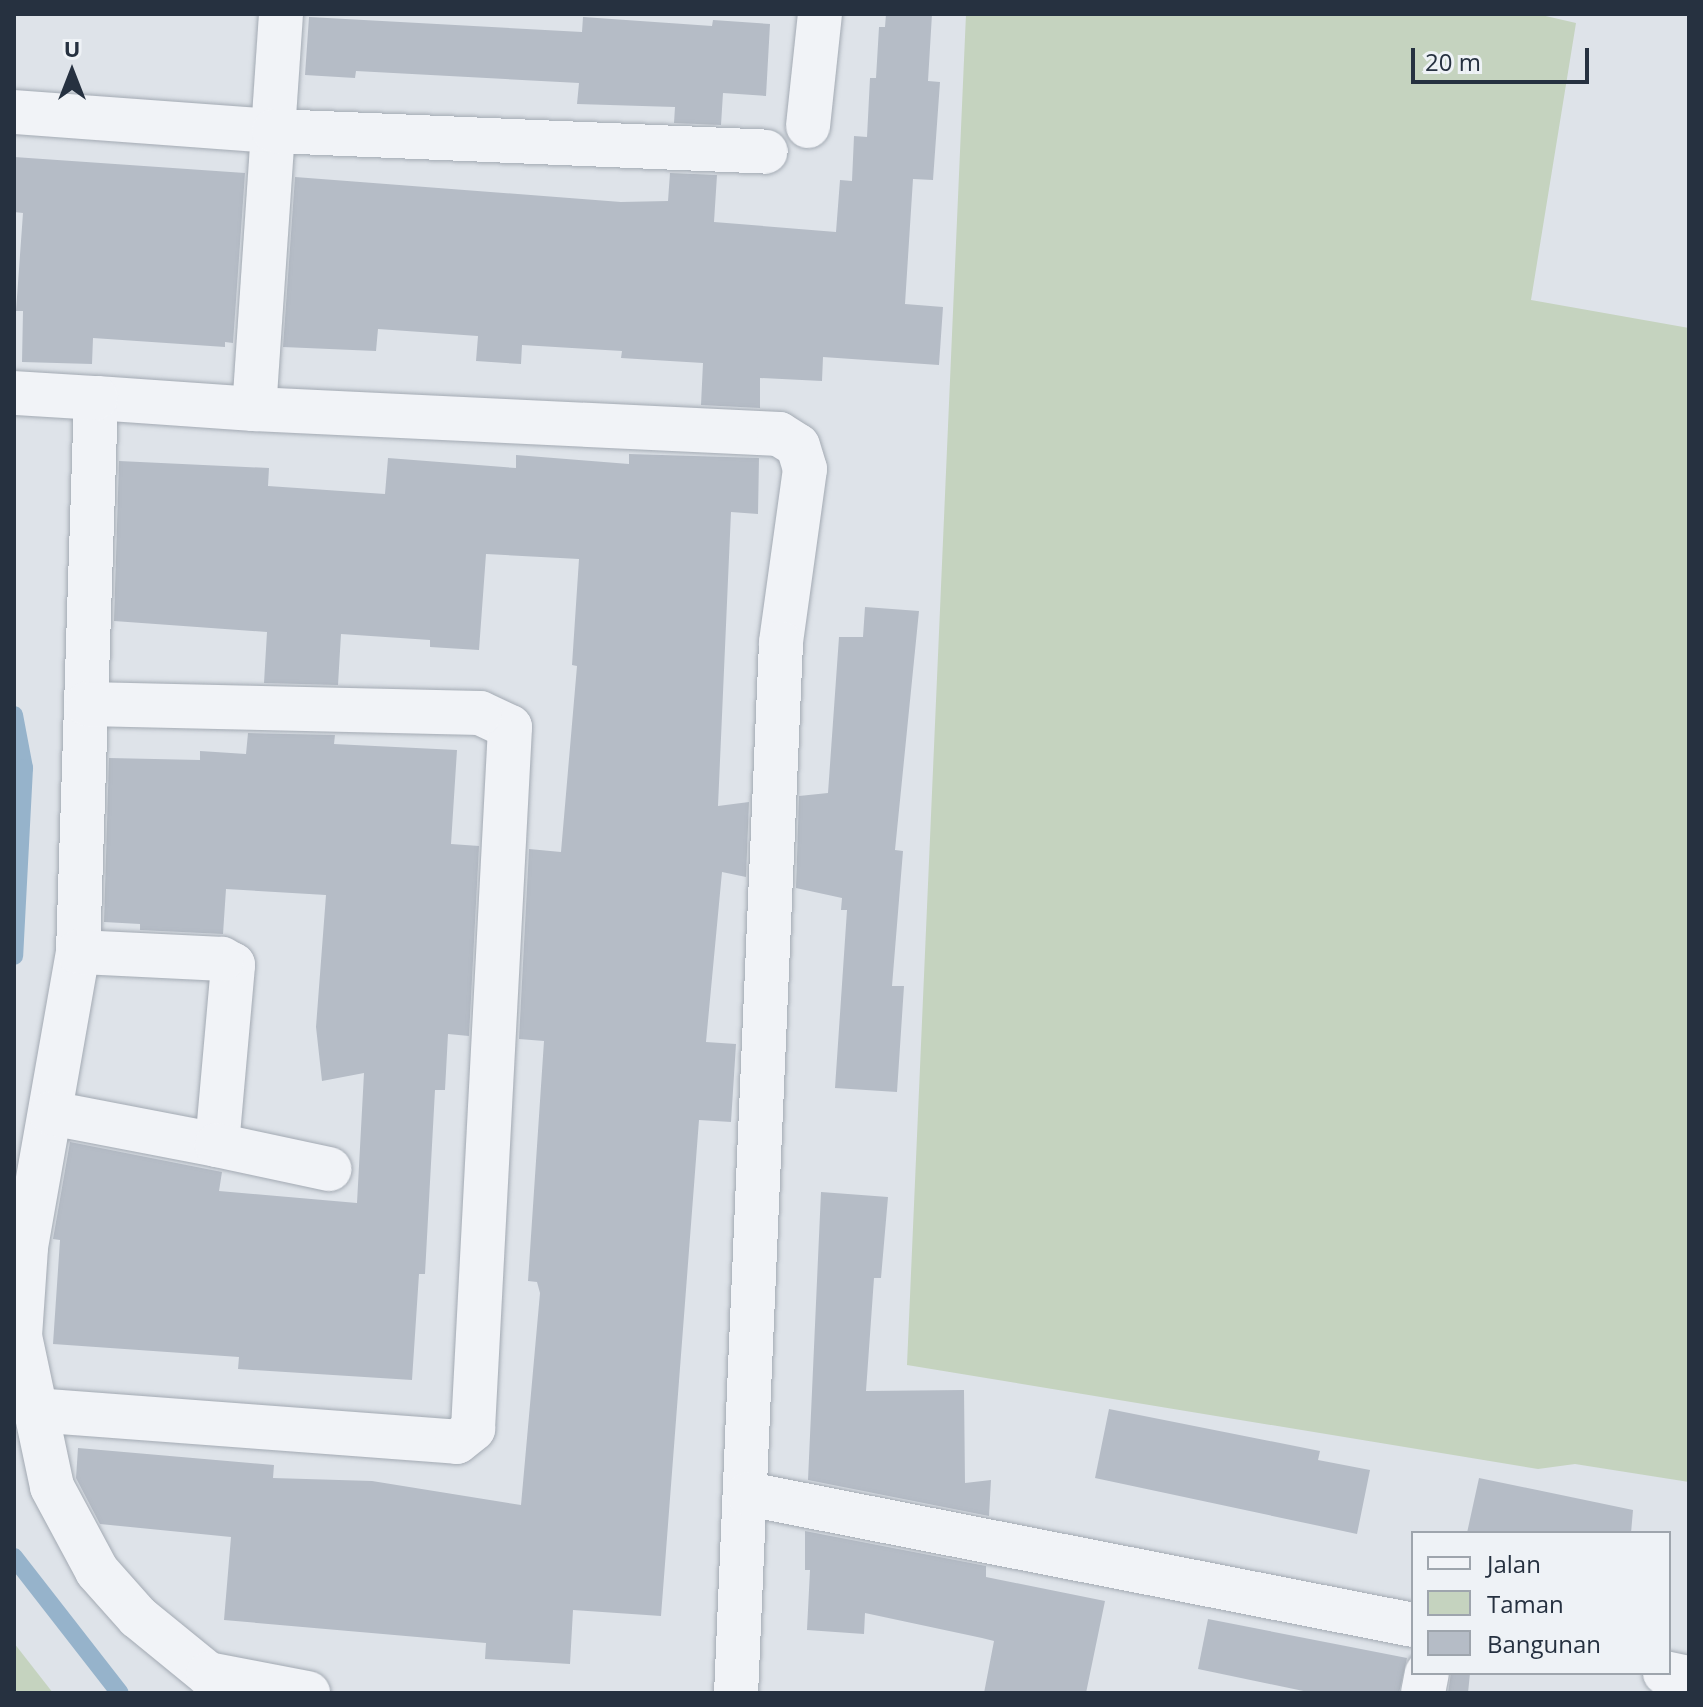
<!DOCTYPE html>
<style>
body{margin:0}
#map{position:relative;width:1703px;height:1707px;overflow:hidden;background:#dee3e9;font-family:"Open Sans",sans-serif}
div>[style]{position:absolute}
.green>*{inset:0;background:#c5d3bf}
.stream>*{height:18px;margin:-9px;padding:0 9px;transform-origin:9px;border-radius:9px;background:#96b3cb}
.building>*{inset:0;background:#b5bcc6}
.roads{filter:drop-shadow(0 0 2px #a3aab3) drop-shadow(0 0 2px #a3aab3)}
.minor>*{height:44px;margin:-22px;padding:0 22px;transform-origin:22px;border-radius:22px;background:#f1f3f7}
span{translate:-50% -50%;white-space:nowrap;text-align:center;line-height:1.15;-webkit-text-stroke:7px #eef2f6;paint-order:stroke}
.frame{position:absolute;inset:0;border:16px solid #263140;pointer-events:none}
.legend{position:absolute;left:1411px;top:1531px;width:260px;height:144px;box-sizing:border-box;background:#eef2f6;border:2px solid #9ea5ad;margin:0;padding:10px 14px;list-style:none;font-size:24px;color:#263140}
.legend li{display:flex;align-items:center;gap:16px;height:40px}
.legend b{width:40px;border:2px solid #9ea5ad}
.north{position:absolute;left:32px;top:32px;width:80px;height:80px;-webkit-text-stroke:6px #eef2f6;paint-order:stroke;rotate:0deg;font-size:22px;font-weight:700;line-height:32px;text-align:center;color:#263140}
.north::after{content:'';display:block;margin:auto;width:28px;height:36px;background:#263140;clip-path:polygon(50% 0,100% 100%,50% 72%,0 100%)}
.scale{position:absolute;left:1411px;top:48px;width:178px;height:36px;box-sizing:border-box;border:4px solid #263140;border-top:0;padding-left:10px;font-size:24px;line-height:28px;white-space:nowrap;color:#263140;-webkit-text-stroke:6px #eef2f6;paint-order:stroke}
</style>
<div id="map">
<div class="green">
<i style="clip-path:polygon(966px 14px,1537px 14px,1576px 23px,1531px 300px,1689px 328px,1689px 1482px,1575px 1464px,1538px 1469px,907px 1365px)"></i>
<i style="clip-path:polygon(14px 1643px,53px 1693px,14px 1693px)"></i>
</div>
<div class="stream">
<i style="left:14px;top:715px;width:54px;rotate:79.3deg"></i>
<i style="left:24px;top:768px;width:188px;rotate:93deg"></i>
<i style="left:14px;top:1557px;width:172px;rotate:52.1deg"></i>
</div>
<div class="building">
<i style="clip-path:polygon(886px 14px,932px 14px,928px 81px,940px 82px,933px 180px,913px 179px,905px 304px,943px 307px,939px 365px,823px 357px,822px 381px,760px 378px,760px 408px,701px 405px,703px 363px,621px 358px,622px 351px,522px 345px,521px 364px,476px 361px,478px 336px,378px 329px,376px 351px,283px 347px,295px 177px,621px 202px,668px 201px,670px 173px,717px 175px,714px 222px,836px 232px,840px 180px,852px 181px,854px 136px,867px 137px,870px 78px,876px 78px,879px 27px,885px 27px)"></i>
<i style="clip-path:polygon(309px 17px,582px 32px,583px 17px,712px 26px,713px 20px,770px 24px,766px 96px,723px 93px,721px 125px,674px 123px,675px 107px,577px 104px,579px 83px,356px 71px,355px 78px,305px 75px)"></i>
<i style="clip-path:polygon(14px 157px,245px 173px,233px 343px,225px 342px,225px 347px,93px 338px,92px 364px,22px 362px,23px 311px,16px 311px,23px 213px,14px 212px)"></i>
<i style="clip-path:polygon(629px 454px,759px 458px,758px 514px,731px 512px,718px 806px,749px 802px,746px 877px,722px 872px,706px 1042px,736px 1044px,731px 1122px,699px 1120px,661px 1616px,573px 1610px,570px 1664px,485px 1659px,486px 1643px,224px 1620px,231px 1537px,100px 1524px,76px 1478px,78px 1448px,274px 1465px,273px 1478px,372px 1481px,521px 1505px,540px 1293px,537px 1282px,528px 1281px,544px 1041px,519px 1039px,529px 849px,561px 852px,577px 666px,572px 665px,579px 559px,486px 554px,479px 650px,430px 647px,430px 640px,341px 634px,338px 685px,264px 683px,267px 632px,114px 621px,119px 461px,269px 468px,268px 486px,385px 494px,388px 458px,516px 468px,516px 455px,629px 464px)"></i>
<i style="clip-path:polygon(865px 607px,919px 611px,895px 850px,903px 851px,892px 986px,904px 986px,897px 1092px,835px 1088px,847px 910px,841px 910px,842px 898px,796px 888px,799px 796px,828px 793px,839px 637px,863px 637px)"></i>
<i style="clip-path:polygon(248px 733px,335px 735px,334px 744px,457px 750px,451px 844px,479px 846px,469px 1036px,448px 1034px,445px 1090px,435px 1090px,425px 1274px,419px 1274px,412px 1380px,238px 1369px,239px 1357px,53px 1344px,60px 1240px,53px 1239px,70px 1142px,222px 1172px,219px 1191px,357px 1203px,364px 1073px,322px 1081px,316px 1027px,326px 895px,226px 889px,223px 934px,140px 930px,140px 924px,104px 922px,109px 758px,200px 760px,200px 751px,246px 754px)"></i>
<i style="clip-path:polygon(821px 1192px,888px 1197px,881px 1278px,874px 1278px,866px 1391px,964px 1390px,965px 1483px,991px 1480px,989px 1516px,808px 1480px)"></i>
<i style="clip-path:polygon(1109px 1409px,1320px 1451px,1318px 1460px,1370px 1470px,1357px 1534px,1095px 1478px)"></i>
<i style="clip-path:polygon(1479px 1478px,1633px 1510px,1631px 1533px,1467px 1533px)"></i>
<i style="clip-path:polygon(805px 1531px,986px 1566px,986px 1577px,1105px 1601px,1086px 1693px,984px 1693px,994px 1641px,982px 1638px,865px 1613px,864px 1634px,807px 1630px,810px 1570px,805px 1570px)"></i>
<i style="clip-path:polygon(1208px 1619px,1407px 1658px,1399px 1693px,1313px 1693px,1198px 1669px)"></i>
<i style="clip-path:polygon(1451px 1673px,1470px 1673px,1468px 1693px,1448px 1693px)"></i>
</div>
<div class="roads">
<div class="minor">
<i style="left:281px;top:14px;width:396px;rotate:93.9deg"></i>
<i style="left:254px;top:409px;width:158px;rotate:-176deg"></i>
<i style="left:96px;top:398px;width:554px;rotate:91.86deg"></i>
<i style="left:78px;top:952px;width:301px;rotate:100deg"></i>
<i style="left:26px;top:1248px;width:88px;rotate:93.9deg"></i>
<i style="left:20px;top:1336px;width:154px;rotate:78deg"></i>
<i style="left:52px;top:1487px;width:95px;rotate:61.8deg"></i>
<i style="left:97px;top:1571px;width:62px;rotate:48.3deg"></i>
<i style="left:138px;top:1617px;width:90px;rotate:39.2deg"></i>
<i style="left:208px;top:1674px;width:102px;rotate:10.8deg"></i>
<i style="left:14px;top:112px;width:261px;rotate:4.2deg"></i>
<i style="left:274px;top:131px;width:492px;rotate:2.4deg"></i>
<i style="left:808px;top:126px;width:113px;rotate:-83.9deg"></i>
<i style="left:14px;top:393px;width:82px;rotate:3.5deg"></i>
<i style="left:254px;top:409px;width:526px;rotate:2.73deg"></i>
<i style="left:779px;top:434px;width:22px;rotate:32deg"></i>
<i style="left:798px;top:446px;width:24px;rotate:73deg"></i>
<i style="left:805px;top:469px;width:176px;rotate:97.9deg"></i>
<i style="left:781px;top:643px;width:1051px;rotate:92.45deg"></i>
<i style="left:51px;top:1113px;width:169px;rotate:10.9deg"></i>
<i style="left:217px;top:1145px;width:181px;rotate:-84.9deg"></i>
<i style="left:233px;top:965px;width:13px;rotate:-151deg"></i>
<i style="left:222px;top:959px;width:144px;rotate:-177.2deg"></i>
<i style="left:217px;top:1145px;width:115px;rotate:12.1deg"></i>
<i style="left:34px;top:1410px;width:424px;rotate:4.3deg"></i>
<i style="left:457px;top:1442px;width:21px;rotate:-39deg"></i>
<i style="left:473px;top:1429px;width:703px;rotate:-86.98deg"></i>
<i style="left:510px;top:727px;width:33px;rotate:-155deg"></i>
<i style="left:480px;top:713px;width:393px;rotate:-178.7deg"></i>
<i style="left:748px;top:1494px;width:678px;rotate:11.14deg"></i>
<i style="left:1665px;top:1673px;width:25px;rotate:12deg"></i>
<i style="left:1423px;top:1693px;width:20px;rotate:-79deg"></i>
</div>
</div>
<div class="frame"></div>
<ul class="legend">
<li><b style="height:10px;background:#f1f3f7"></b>Jalan</li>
<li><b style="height:22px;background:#c5d3bf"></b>Taman</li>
<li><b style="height:22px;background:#b5bcc6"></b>Bangunan</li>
</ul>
<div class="north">U</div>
<div class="scale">20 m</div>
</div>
